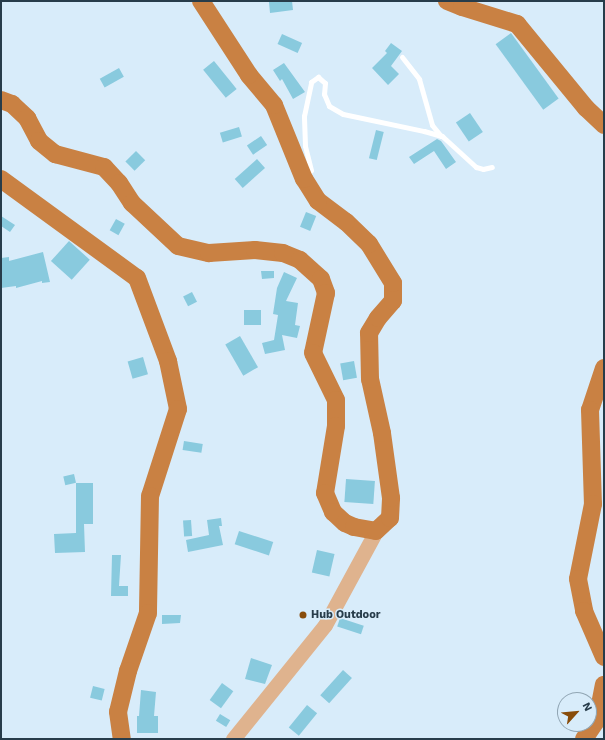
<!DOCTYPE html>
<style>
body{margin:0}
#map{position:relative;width:605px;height:740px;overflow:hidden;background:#d8ecfa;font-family:"Work Sans",sans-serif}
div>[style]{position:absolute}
.building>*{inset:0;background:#89cade;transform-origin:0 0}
.lane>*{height:5px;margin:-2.5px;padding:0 2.5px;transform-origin:2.5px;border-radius:2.5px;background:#fff}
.primary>*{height:15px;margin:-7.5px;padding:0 7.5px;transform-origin:7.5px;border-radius:7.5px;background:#dfb38e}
.highway>*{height:18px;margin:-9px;padding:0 9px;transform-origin:9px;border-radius:9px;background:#c98143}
.dots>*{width:11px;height:11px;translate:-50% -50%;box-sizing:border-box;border:2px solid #d8ecfa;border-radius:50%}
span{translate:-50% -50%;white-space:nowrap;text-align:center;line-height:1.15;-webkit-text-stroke:3px #d8ecfa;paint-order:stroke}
.poi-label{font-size:11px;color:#273c4a;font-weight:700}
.left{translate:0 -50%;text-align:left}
.frame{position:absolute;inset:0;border:2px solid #273c4a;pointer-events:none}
.north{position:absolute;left:557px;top:692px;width:40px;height:40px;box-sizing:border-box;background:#d8ecfa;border:1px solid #91a6b4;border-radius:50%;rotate:63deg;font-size:11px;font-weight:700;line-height:16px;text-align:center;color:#273c4a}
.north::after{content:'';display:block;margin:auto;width:14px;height:18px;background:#884c0a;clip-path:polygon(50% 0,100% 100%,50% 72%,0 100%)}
</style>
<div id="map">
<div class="building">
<i style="clip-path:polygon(292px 1px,293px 10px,270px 13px,269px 2px)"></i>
<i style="left:511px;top:33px;width:81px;height:19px;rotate:54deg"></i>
<i style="left:282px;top:34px;width:22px;height:11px;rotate:24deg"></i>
<i style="clip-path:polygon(391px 43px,402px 51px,391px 66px,399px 74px,388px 85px,372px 68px,387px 53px,385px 51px)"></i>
<i style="left:214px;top:61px;width:36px;height:14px;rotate:51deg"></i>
<i style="clip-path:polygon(284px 63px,305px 92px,293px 99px,282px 79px,280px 81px,273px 70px)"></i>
<i style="left:119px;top:68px;width:10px;height:22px;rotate:61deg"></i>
<i style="left:470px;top:113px;width:23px;height:17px;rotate:56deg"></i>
<i style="left:239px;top:127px;width:10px;height:20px;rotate:73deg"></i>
<i style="left:376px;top:130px;width:8px;height:29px;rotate:14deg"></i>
<i style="left:261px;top:136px;width:11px;height:17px;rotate:56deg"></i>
<i style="clip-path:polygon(437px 139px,441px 141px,456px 162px,446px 169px,434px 151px,414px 164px,409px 157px)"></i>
<i style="left:136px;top:151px;width:13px;height:15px;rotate:45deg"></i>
<i style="left:257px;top:159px;width:12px;height:30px;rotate:48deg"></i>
<i style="left:306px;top:212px;width:11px;height:16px;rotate:22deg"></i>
<i style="clip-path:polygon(1px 216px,15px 225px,10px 232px,1px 226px)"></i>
<i style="left:116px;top:219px;width:10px;height:13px;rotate:29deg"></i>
<i style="left:69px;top:241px;width:28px;height:27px;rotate:42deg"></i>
<i style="clip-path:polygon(43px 252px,50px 282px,42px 283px,42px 281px,16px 288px,16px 286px,1px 288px,1px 258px,9px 257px,9px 261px)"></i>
<i style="clip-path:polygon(261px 271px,274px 271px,274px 278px,262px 279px)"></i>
<i style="clip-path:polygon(284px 272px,297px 278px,286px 301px,298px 303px,295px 325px,300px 326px,297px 338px,282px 335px,285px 350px,265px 354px,262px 343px,274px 340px,278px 315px,273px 314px,277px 288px)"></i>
<i style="left:192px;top:292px;width:11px;height:10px;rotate:63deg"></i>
<i style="left:244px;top:310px;width:17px;height:15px"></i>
<i style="left:240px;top:336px;width:36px;height:17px;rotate:60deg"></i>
<i style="left:143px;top:357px;width:18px;height:16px;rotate:74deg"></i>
<i style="left:354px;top:361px;width:17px;height:14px;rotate:80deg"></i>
<i style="left:184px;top:441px;width:19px;height:9px;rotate:9deg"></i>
<i style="left:74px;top:474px;width:9px;height:11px;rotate:77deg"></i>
<i style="left:346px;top:479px;width:29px;height:23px;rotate:4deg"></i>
<i style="clip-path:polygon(76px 483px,93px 483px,93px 524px,84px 524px,85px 552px,55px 553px,54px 534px,76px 533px)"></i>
<i style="clip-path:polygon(221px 518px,222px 526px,219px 526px,223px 545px,188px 552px,186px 540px,209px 535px,207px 520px)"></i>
<i style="left:191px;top:520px;width:16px;height:8px;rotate:86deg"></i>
<i style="left:239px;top:531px;width:36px;height:14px;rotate:18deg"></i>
<i style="left:317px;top:550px;width:18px;height:23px;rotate:13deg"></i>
<i style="clip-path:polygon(112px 555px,121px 555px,119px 586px,128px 586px,128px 596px,111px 596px)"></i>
<i style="clip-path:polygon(162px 615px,181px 615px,180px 623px,162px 624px)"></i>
<i style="left:340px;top:618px;width:25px;height:9px;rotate:18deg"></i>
<i style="clip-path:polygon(251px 658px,272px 665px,265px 684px,245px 679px)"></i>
<i style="left:343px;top:670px;width:12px;height:34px;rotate:42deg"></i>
<i style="left:222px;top:683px;width:14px;height:21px;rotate:36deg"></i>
<i style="left:93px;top:686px;width:12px;height:12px;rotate:14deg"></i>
<i style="clip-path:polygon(141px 690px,156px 692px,154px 716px,158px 716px,158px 733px,137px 733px,137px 716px,139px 716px)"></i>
<i style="left:307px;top:705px;width:13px;height:29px;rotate:39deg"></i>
<i style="left:220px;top:714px;width:12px;height:8px;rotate:31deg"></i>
</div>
<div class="lane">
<i style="left:402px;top:57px;width:28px;rotate:52deg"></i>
<i style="left:419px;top:79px;width:48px;rotate:74.2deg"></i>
<i style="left:432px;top:125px;width:14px;rotate:51deg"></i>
<i style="left:307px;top:175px;width:6px;rotate:-51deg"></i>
<i style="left:311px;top:170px;width:25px;rotate:-104deg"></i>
<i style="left:305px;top:146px;width:30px;rotate:-92deg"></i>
<i style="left:304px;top:116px;width:35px;rotate:-78deg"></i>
<i style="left:311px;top:82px;width:9px;rotate:-36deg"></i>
<i style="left:318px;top:77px;width:9px;rotate:41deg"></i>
<i style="left:325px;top:83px;width:11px;rotate:95deg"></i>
<i style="left:324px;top:94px;width:13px;rotate:67deg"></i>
<i style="left:329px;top:106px;width:16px;rotate:30deg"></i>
<i style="left:343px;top:114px;width:83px;rotate:11.9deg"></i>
<i style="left:424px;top:131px;width:19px;rotate:16deg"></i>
<i style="left:442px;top:136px;width:46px;rotate:42.4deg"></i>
<i style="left:476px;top:167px;width:7px;rotate:16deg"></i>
<i style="left:483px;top:169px;width:9px;rotate:-13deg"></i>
</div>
<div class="primary">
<i style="left:233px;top:739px;width:146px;rotate:-51.1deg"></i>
<i style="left:325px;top:625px;width:107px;rotate:-61.5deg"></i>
</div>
<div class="highway">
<i style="left:447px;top:1px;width:16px;rotate:22deg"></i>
<i style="left:462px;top:7px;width:58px;rotate:17.2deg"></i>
<i style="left:517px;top:24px;width:109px;rotate:50.6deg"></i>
<i style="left:586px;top:108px;width:25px;rotate:43deg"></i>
<i style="left:1px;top:100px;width:12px;rotate:20deg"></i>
<i style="left:12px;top:104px;width:21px;rotate:43deg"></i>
<i style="left:27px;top:118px;width:26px;rotate:62deg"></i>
<i style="left:39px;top:141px;width:21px;rotate:39deg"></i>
<i style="left:55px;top:154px;width:51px;rotate:14.9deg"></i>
<i style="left:104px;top:167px;width:22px;rotate:47deg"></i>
<i style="left:119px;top:183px;width:24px;rotate:57deg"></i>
<i style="left:132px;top:203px;width:63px;rotate:43.1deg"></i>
<i style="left:178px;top:246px;width:32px;rotate:13deg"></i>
<i style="left:209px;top:253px;width:46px;rotate:-3.7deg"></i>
<i style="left:255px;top:250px;width:28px;rotate:6deg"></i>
<i style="left:283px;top:253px;width:18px;rotate:22deg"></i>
<i style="left:300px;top:260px;width:28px;rotate:42deg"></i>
<i style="left:321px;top:279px;width:15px;rotate:70deg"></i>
<i style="left:326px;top:293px;width:61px;rotate:102.2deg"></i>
<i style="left:313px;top:353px;width:52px;rotate:63.9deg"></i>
<i style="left:336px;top:400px;width:26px;rotate:90deg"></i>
<i style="left:336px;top:426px;width:68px;rotate:99.3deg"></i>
<i style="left:325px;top:493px;width:21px;rotate:67deg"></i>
<i style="left:333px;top:512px;width:16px;rotate:43deg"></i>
<i style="left:345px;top:523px;width:10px;rotate:24deg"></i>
<i style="left:354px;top:527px;width:22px;rotate:10deg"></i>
<i style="left:376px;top:531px;width:19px;rotate:-43deg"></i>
<i style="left:390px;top:518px;width:20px;rotate:-87deg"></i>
<i style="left:391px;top:498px;width:66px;rotate:-97.9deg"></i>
<i style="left:382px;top:433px;width:55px;rotate:-102.5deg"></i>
<i style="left:370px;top:379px;width:46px;rotate:-91.2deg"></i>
<i style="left:369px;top:333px;width:17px;rotate:-59deg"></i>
<i style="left:378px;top:318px;width:23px;rotate:-49deg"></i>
<i style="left:393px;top:301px;width:18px;rotate:-90deg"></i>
<i style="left:393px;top:283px;width:46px;rotate:-121.6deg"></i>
<i style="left:369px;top:244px;width:32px;rotate:-136deg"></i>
<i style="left:346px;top:222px;width:35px;rotate:-143deg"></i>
<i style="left:318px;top:201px;width:26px;rotate:-122deg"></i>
<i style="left:304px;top:179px;width:80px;rotate:-112.1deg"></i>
<i style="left:274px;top:105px;width:39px;rotate:-130deg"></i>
<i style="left:249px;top:75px;width:88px;rotate:-123deg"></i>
<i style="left:1px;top:179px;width:168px;rotate:36.1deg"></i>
<i style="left:137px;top:278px;width:89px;rotate:69.5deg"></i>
<i style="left:168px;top:361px;width:49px;rotate:78.2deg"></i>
<i style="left:178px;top:409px;width:91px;rotate:107.8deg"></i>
<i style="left:150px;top:496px;width:117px;rotate:91deg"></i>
<i style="left:148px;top:613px;width:61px;rotate:109deg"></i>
<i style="left:128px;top:671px;width:42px;rotate:103.7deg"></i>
<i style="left:118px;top:712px;width:27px;rotate:82deg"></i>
<i style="left:604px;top:368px;width:44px;rotate:108.4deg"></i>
<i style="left:590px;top:410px;width:94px;rotate:88.2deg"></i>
<i style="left:593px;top:504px;width:76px;rotate:101.3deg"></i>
<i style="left:578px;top:579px;width:33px;rotate:79deg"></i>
<i style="left:584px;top:611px;width:50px;rotate:66.5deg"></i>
<i style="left:584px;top:739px;width:23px;rotate:-56deg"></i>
<i style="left:597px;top:720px;width:36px;rotate:-79deg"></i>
</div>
<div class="dots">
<i style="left:303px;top:615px;background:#884c0a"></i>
</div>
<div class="poi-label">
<span class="left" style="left:311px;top:615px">Hub Outdoor</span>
</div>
<div class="frame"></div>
<div class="north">N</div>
</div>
